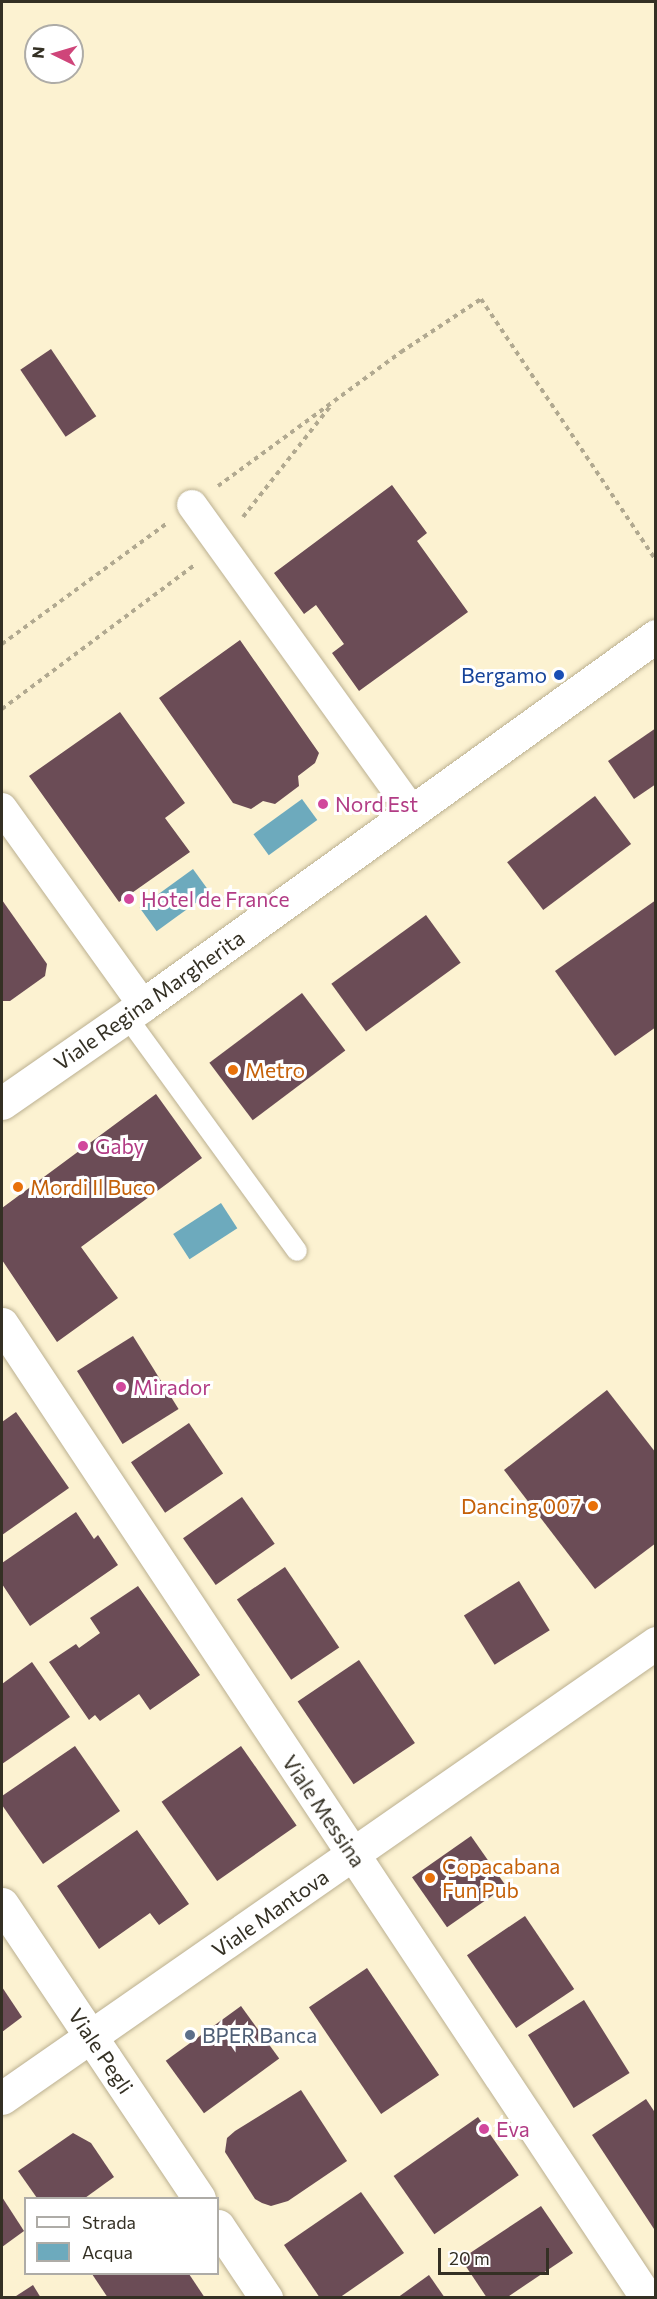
<!DOCTYPE html>
<style>
body{margin:0}
#map{position:relative;width:657px;height:2299px;overflow:hidden;background:#fcf2d1;font-family:Commissioner,sans-serif}
div>[style]{position:absolute}
.water>*{inset:0;background:#6daabd;transform-origin:0 0}
.building>*{inset:0;background:#6b4c56;transform-origin:0 0}
.path>*{height:4px;margin-top:-2px;transform-origin:0;background:repeating-linear-gradient(90deg,#b1a990 0 4.5px,transparent 0 9px)}
.roads{filter:drop-shadow(0 0 2px #bbb091) drop-shadow(0 0 2px #bbb091)}
.service>*{height:20px;margin:-10px;padding:0 10px;transform-origin:10px;border-radius:10px;background:#fff}
.pedestrian>*{height:30px;margin:-15px;padding:0 15px;transform-origin:15px;border-radius:15px;background:#fff}
.minor>*{height:33px;margin:-16.5px;padding:0 16.5px;transform-origin:16.5px;border-radius:16.5px;background:#fff}
.tertiary>*{height:33px;margin:-16.5px;padding:0 16.5px;transform-origin:16.5px;border-radius:16.5px;background:#fff}
.dots>*{width:16px;height:16px;translate:-50% -50%;box-sizing:border-box;border:3px solid #fff;border-radius:50%}
span{translate:-50% -50%;white-space:nowrap;text-align:center;line-height:1.15;-webkit-text-stroke:6px #fff;paint-order:stroke}
.transit-label{font-size:21px;color:#164399}
.right{translate:-100% -50%;text-align:right}
.hotel-label{font-size:21px;color:#b23c85}
.left{translate:0 -50%;text-align:left}
.street-label{font-size:21px;color:#343024}
.food-label{font-size:21px;color:#c56008}
.service-label{font-size:21px;color:#4e5e75}
.frame{position:absolute;inset:0;border:3px solid #343024;pointer-events:none}
.legend{position:absolute;left:24px;top:2197px;width:195px;height:78px;box-sizing:border-box;background:#fff;border:2px solid #aeaca7;margin:0;padding:8px 10px;list-style:none;font-size:18px;color:#343024}
.legend li{display:flex;align-items:center;gap:12px;height:30px}
.legend b{width:30px;border:2px solid #aeaca7}
.north{position:absolute;left:24px;top:24px;width:60px;height:60px;box-sizing:border-box;background:#fff;border:2px solid #aeaca7;border-radius:50%;rotate:275deg;font-size:16px;font-weight:700;line-height:24px;text-align:center;color:#343024}
.north::after{content:'';display:block;margin:auto;width:21px;height:27px;background:#cf457a;clip-path:polygon(50% 0,100% 100%,50% 72%,0 100%)}
.scale{position:absolute;left:438px;top:2248px;width:111px;height:27px;box-sizing:border-box;border:3px solid #343024;border-top:0;padding-left:8px;font-size:18px;line-height:21px;white-space:nowrap;color:#343024;-webkit-text-stroke:4px #fff;paint-order:stroke}
</style>
<div id="map">
<div class="water">
<i style="left:302px;top:799px;width:26px;height:60px;rotate:54deg"></i>
<i style="left:193px;top:869px;width:29px;height:66px;rotate:54deg"></i>
<i style="left:221px;top:1203px;width:30px;height:57px;rotate:57deg"></i>
</div>
<div class="building">
<i style="left:51px;top:349px;width:81px;height:37px;rotate:56deg"></i>
<i style="clip-path:polygon(392px 485px,427px 533px,417px 541px,468px 612px,359px 691px,332px 653px,344px 644px,316px 605px,304px 614px,274px 573px)"></i>
<i style="clip-path:polygon(240px 640px,319px 753px,315px 763px,298px 776px,299px 786px,275px 804px,263px 801px,251px 809px,233px 803px,159px 698px)"></i>
<i style="clip-path:polygon(120px 712px,185px 803px,165px 818px,190px 852px,119px 902px,29px 776px)"></i>
<i style="clip-path:polygon(656px 728px,656px 784px,634px 799px,608px 761px)"></i>
<i style="left:595px;top:796px;width:60px;height:110px;rotate:53deg"></i>
<i style="clip-path:polygon(2px 900px,47px 964px,45px 976px,10px 1001px,2px 1001px)"></i>
<i style="clip-path:polygon(656px 900px,656px 1027px,615px 1056px,555px 971px)"></i>
<i style="left:426px;top:915px;width:59px;height:117px;rotate:54deg"></i>
<i style="left:302px;top:993px;width:72px;height:116px;rotate:53deg"></i>
<i style="clip-path:polygon(156px 1094px,202px 1158px,81px 1247px,118px 1298px,57px 1342px,2px 1260px,2px 1208px)"></i>
<i style="left:133px;top:1336px;width:86px;height:66px;rotate:58deg"></i>
<i style="clip-path:polygon(607px 1390px,656px 1453px,656px 1543px,595px 1589px,504px 1470px)"></i>
<i style="clip-path:polygon(16px 1412px,69px 1488px,2px 1535px,2px 1422px)"></i>
<i style="left:189px;top:1423px;width:61px;height:70px;rotate:56deg"></i>
<i style="left:242px;top:1497px;width:57px;height:72px;rotate:55deg"></i>
<i style="clip-path:polygon(76px 1512px,94px 1539px,98px 1535px,118px 1565px,30px 1626px,2px 1584px,2px 1563px)"></i>
<i style="left:285px;top:1567px;width:97px;height:58px;rotate:56deg"></i>
<i style="left:519px;top:1581px;width:58px;height:65px;rotate:58deg"></i>
<i style="clip-path:polygon(138px 1586px,200px 1675px,150px 1710px,139px 1694px,100px 1721px,95px 1715px,89px 1720px,49px 1662px,76px 1644px,79px 1648px,100px 1633px,90px 1618px)"></i>
<i style="left:359px;top:1660px;width:100px;height:74px;rotate:56deg"></i>
<i style="clip-path:polygon(32px 1662px,70px 1717px,2px 1764px,2px 1684px)"></i>
<i style="clip-path:polygon(75px 1746px,120px 1811px,43px 1864px,2px 1805px,2px 1796px)"></i>
<i style="left:241px;top:1746px;width:97px;height:97px;rotate:55deg"></i>
<i style="clip-path:polygon(137px 1830px,189px 1904px,159px 1925px,150px 1913px,99px 1949px,57px 1886px)"></i>
<i style="left:471px;top:1836px;width:61px;height:72px;rotate:55deg"></i>
<i style="left:525px;top:1916px;width:88px;height:70px;rotate:56deg"></i>
<i style="left:367px;top:1968px;width:129px;height:70px;rotate:56deg"></i>
<i style="clip-path:polygon(2px 1987px,22px 2017px,2px 2032px)"></i>
<i style="left:584px;top:2000px;width:86px;height:66px;rotate:58deg"></i>
<i style="left:241px;top:2006px;width:65px;height:93px;rotate:54deg"></i>
<i style="clip-path:polygon(301px 2090px,347px 2161px,288px 2201px,271px 2206px,262px 2203px,255px 2199px,225px 2152px,227px 2138px,235px 2131px)"></i>
<i style="clip-path:polygon(646px 2099px,656px 2114px,656px 2232px,592px 2135px)"></i>
<i style="left:478px;top:2117px;width:71px;height:103px;rotate:55deg"></i>
<i style="clip-path:polygon(73px 2133px,91px 2143px,114px 2177px,85px 2198px,37px 2198px,18px 2171px)"></i>
<i style="clip-path:polygon(361px 2192px,404px 2253px,339px 2298px,320px 2298px,284px 2245px)"></i>
<i style="clip-path:polygon(2px 2197px,24px 2231px,2px 2247px)"></i>
<i style="clip-path:polygon(541px 2206px,573px 2253px,506px 2298px,487px 2298px,461px 2259px)"></i>
<i style="clip-path:polygon(92px 2274px,189px 2274px,205px 2298px,108px 2298px)"></i>
<i style="clip-path:polygon(429px 2275px,445px 2298px,397px 2298px)"></i>
<i style="clip-path:polygon(33px 2285px,41px 2298px,13px 2298px)"></i>
</div>
<div class="path">
<i style="left:218px;top:486px;width:227px;rotate:-36.2deg"></i>
<i style="left:401px;top:352px;width:96px;rotate:-33.5deg"></i>
<i style="left:481px;top:299px;width:314px;rotate:56.2deg"></i>
<i style="left:243px;top:517px;width:142px;rotate:-51.8deg"></i>
<i style="left:2px;top:644px;width:203px;rotate:-36.2deg"></i>
<i style="left:2px;top:709px;width:239px;rotate:-36.8deg"></i>
</div>
<div class="roads">
<div class="service">
<i style="left:127px;top:1017px;width:289px;rotate:54deg"></i>
</div>
<div class="pedestrian">
<i style="left:192px;top:505px;width:377px;rotate:54.3deg"></i>
<i style="left:2px;top:808px;width:242px;rotate:54.4deg"></i>
</div>
<div class="minor">
<i style="left:2px;top:1324px;width:1168px;rotate:56.49deg"></i>
<i style="left:2px;top:1904px;width:354px;rotate:56.2deg"></i>
<i style="left:2px;top:2098px;width:797px;rotate:-34.83deg"></i>
<i style="left:218px;top:2226px;width:87px;rotate:56.3deg"></i>
</div>
<div class="tertiary">
<i style="left:2px;top:1103px;width:172px;rotate:-34.8deg"></i>
<i style="left:143px;top:1005px;width:632px;rotate:-35.73deg"></i>
</div>
</div>
<div class="dots">
<i style="left:559px;top:675px;background:#1a4fb4"></i>
<i style="left:323px;top:804px;background:#d1479c"></i>
<i style="left:129px;top:899px;background:#d1479c"></i>
<i style="left:233px;top:1070px;background:#e8710a"></i>
<i style="left:83px;top:1146px;background:#d1479c"></i>
<i style="left:18px;top:1187px;background:#e8710a"></i>
<i style="left:121px;top:1387px;background:#d1479c"></i>
<i style="left:593px;top:1506px;background:#e8710a"></i>
<i style="left:430px;top:1878px;background:#e8710a"></i>
<i style="left:190px;top:2035px;background:#5c6f8a"></i>
<i style="left:484px;top:2129px;background:#d1479c"></i>
</div>
<div class="transit-label">
<span class="right" style="left:547px;top:675px">Bergamo</span>
</div>
<div class="hotel-label">
<span class="left" style="left:335px;top:804px">Nord Est</span>
<span class="left" style="left:141px;top:899px">Hotel de France</span>
<span class="left" style="left:95px;top:1146px">Gaby</span>
<span class="left" style="left:133px;top:1387px">Mirador</span>
<span class="left" style="left:496px;top:2129px">Eva</span>
</div>
<div class="street-label">
<span style="left:149px;top:1000px;rotate:-35deg">Viale Regina Margherita</span>
<span style="left:324px;top:1811px;rotate:56deg">Viale Messina</span>
<span style="left:270px;top:1913px;rotate:-35deg">Viale Mantova</span>
<span style="left:101px;top:2051px;rotate:56deg">Viale Pegli</span>
</div>
<div class="food-label">
<span class="left" style="left:245px;top:1070px">Metro</span>
<span class="left" style="left:30px;top:1187px">Mordi Il Buco</span>
<span class="right" style="left:581px;top:1506px">Dancing 007</span>
<span class="left" style="left:442px;top:1878px">Copacabana<br>Fun Pub</span>
</div>
<div class="service-label">
<span class="left" style="left:202px;top:2035px">BPER Banca</span>
</div>
<div class="frame"></div>
<ul class="legend">
<li><b style="height:8px;background:#fff"></b>Strada</li>
<li><b style="height:16px;background:#6daabd"></b>Acqua</li>
</ul>
<div class="north">N</div>
<div class="scale">20 m</div>
</div>
